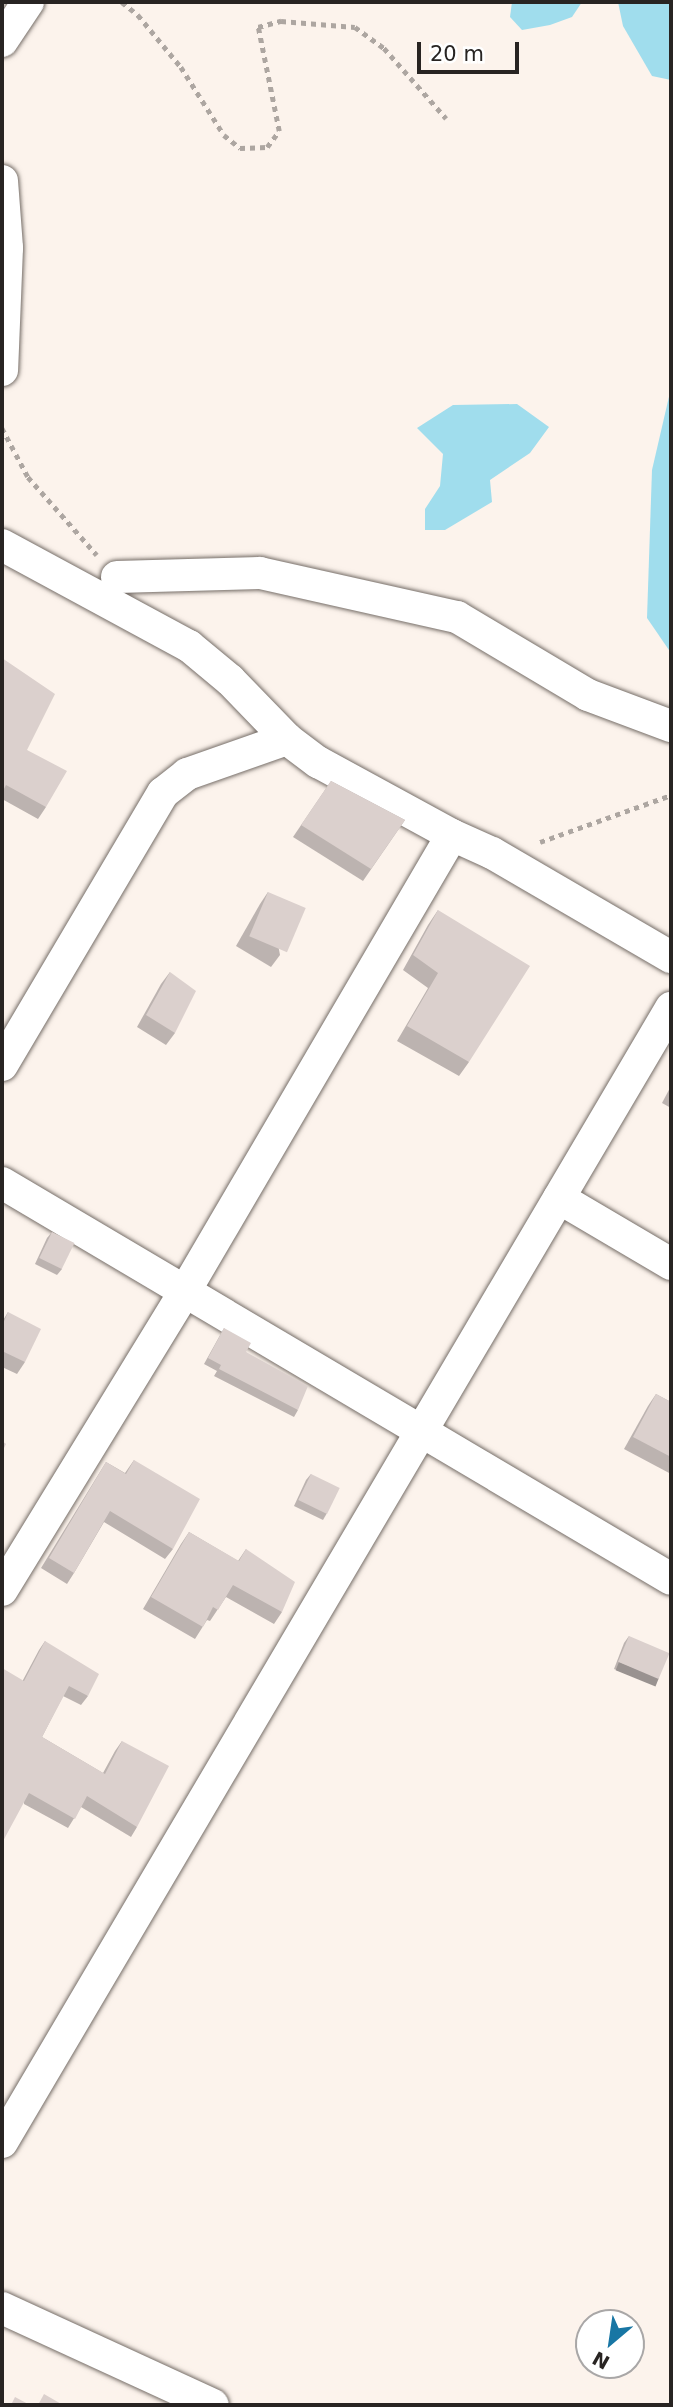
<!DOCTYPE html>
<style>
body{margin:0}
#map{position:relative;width:673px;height:2407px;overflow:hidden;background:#fcf3ec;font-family:"DejaVu Sans",sans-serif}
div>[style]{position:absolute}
.water>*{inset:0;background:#a0dded}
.path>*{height:4.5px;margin-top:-2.25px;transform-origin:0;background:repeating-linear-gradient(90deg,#ada6a1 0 5px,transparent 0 10px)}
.roads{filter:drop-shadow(0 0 2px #766e68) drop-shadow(0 0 2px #766e68)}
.minor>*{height:32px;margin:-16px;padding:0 16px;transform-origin:16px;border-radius:16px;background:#fff}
.wall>*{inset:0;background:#bcb3b0}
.shaded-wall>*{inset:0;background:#999290;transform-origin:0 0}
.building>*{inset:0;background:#dbd0cd;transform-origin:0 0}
span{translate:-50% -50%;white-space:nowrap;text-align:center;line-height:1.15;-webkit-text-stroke:6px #fff;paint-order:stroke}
.frame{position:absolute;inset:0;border:4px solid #282422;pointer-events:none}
.north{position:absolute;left:575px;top:2309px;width:70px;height:70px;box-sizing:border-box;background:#fff;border:2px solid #a9a7a7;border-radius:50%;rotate:209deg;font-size:19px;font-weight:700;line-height:28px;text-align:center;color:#282422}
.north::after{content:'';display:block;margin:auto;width:24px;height:32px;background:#1876a4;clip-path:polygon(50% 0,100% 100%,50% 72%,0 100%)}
.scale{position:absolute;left:417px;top:42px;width:102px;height:32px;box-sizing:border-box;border:4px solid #282422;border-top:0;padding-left:9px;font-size:21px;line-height:24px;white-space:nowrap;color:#282422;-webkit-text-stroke:5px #fff;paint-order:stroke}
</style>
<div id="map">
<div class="water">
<i style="clip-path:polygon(512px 2px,582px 2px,572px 17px,550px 25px,522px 30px,510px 17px)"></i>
<i style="clip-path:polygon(618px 2px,671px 2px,671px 80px,652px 76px,623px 26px)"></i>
<i style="clip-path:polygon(671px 388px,671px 653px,647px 618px,652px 470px)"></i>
<i style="clip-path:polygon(517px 404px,549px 427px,530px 453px,490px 480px,492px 502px,445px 530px,425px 530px,425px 509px,440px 486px,443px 454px,417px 428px,453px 405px)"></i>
</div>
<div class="path">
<i style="left:122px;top:2px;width:21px;rotate:39deg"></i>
<i style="left:138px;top:15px;width:67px;rotate:50.4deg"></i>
<i style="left:181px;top:67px;width:80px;rotate:57.7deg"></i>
<i style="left:224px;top:135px;width:21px;rotate:39deg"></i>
<i style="left:240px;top:148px;width:27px;rotate:-2deg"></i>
<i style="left:267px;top:147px;width:20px;rotate:-53deg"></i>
<i style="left:279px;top:131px;width:106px;rotate:-101.4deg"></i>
<i style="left:258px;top:27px;width:24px;rotate:-15deg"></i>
<i style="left:281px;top:21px;width:74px;rotate:4.6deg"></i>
<i style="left:355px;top:27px;width:36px;rotate:36deg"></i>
<i style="left:384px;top:48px;width:94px;rotate:48.5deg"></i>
<i style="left:2px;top:428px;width:55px;rotate:62deg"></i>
<i style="left:28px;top:477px;width:104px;rotate:48.5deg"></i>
<i style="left:540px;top:842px;width:139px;rotate:-19.7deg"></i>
</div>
<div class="roads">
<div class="minor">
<i style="left:2px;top:41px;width:47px;rotate:-56.3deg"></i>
<i style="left:2px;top:181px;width:67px;rotate:85.7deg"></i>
<i style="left:7px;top:248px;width:122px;rotate:92.3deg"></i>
<i style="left:2px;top:545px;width:213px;rotate:28.4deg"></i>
<i style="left:189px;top:646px;width:53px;rotate:39.7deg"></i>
<i style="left:230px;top:680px;width:82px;rotate:46deg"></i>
<i style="left:287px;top:739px;width:39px;rotate:37deg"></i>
<i style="left:318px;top:762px;width:153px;rotate:28.6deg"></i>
<i style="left:452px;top:835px;width:44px;rotate:24.2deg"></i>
<i style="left:492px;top:853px;width:207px;rotate:30.2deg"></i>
<i style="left:117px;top:577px;width:143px;rotate:-1.6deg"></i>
<i style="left:260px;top:573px;width:202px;rotate:12.6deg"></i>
<i style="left:457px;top:617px;width:152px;rotate:30.8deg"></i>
<i style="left:588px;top:695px;width:89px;rotate:20.5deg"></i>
<i style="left:2px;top:1065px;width:316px;rotate:-59.4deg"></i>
<i style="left:163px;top:793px;width:31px;rotate:-38deg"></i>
<i style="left:187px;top:774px;width:106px;rotate:-19.3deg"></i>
<i style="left:2px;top:1183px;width:777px;rotate:30.62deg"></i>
<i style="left:559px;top:1198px;width:130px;rotate:30.5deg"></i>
<i style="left:2px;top:1590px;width:351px;rotate:-58.5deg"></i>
<i style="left:185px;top:1291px;width:528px;rotate:-59.65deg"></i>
<i style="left:2px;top:2142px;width:1317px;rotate:-59.46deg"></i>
<i style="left:2px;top:2308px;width:232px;rotate:24.7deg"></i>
</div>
</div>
<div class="wall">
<i style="clip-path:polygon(2px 658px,27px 750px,46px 807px,38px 819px,2px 799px)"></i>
<i style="clip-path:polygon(331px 781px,405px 820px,363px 881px,293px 837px)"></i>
<i style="clip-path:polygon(268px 892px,280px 955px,271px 967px,236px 946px,260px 904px)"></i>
<i style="clip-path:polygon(438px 910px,469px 1062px,459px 1076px,397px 1041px,428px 988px,403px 970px,428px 925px)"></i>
<i style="clip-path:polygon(170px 972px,175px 1033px,166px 1045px,137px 1027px,161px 984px)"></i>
<i style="clip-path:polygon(671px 1086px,671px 1108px,662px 1103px)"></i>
<i style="clip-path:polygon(52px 1232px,62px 1269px,57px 1275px,35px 1264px,47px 1238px)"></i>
<i style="clip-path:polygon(8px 1312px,25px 1362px,17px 1374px,2px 1367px,2px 1322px)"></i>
<i style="clip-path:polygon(224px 1328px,298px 1410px,294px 1417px,214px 1376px,217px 1371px,204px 1364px)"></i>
<i style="clip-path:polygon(656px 1394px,671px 1402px,671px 1474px,624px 1449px,648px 1406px)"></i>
<i style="clip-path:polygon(134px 1460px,173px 1549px,165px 1559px,104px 1522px,74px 1573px,67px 1584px,41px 1568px,106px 1462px,125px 1473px)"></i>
<i style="clip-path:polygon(311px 1474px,327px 1513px,323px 1520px,294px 1506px,306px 1480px)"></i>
<i style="clip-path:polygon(189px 1532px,238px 1561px,246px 1549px,282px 1612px,274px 1624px,226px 1597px,210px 1621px,207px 1620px,195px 1639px,143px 1609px,181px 1544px)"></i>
<i style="clip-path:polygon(629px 1636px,655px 1685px,614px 1669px,624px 1643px)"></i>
<i style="clip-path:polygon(45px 1641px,88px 1696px,81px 1705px,63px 1696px,42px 1737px,103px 1773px,115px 1751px,122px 1741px,137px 1827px,131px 1837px,81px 1807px,68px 1828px,24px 1804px,23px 1680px,39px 1650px)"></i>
</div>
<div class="shaded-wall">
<i style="left:619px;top:1662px;width:43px;height:9px;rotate:22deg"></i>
</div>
<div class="building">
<i style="clip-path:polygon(2px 658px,55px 694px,27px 750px,67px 771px,46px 807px,6px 785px,2px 793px)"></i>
<i style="clip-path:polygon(331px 781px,405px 820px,371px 869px,301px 825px)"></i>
<i style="left:268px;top:892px;width:41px;height:48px;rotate:23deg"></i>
<i style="clip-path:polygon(438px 910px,530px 966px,469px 1062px,407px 1026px,438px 973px,413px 955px)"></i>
<i style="clip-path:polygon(170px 972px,196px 991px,175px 1033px,146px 1015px)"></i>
<i style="left:52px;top:1232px;width:25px;height:29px;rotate:26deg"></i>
<i style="clip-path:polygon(8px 1312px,41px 1329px,25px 1362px,2px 1351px,2px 1326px)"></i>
<i style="clip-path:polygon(224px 1328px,251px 1343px,246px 1352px,308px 1386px,298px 1410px,219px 1369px,221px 1365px,208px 1358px)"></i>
<i style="clip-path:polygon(656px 1394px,671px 1402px,671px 1457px,633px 1437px)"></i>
<i style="clip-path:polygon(2px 1441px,6px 1444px,2px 1452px)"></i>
<i style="clip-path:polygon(134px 1460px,200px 1499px,173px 1549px,110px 1511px,74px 1573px,49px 1558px,106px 1462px,126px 1474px)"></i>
<i style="left:311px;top:1474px;width:32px;height:29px;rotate:26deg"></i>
<i style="clip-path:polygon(189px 1532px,239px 1561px,246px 1549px,295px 1582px,282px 1612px,233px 1585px,218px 1610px,213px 1607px,203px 1627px,151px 1597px)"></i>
<i style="left:629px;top:1636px;width:44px;height:28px;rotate:23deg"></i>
<i style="clip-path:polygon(45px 1641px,99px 1674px,88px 1696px,69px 1686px,42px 1737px,105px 1774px,122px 1741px,169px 1766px,137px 1827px,87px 1796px,75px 1819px,29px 1793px,2px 1843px,2px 1668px,24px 1681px)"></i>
<i style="clip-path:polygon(44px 2394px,63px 2405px,38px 2405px)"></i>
<i style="clip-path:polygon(15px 2397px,30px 2405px,11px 2405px)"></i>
</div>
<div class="frame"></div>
<div class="north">N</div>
<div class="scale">20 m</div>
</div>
